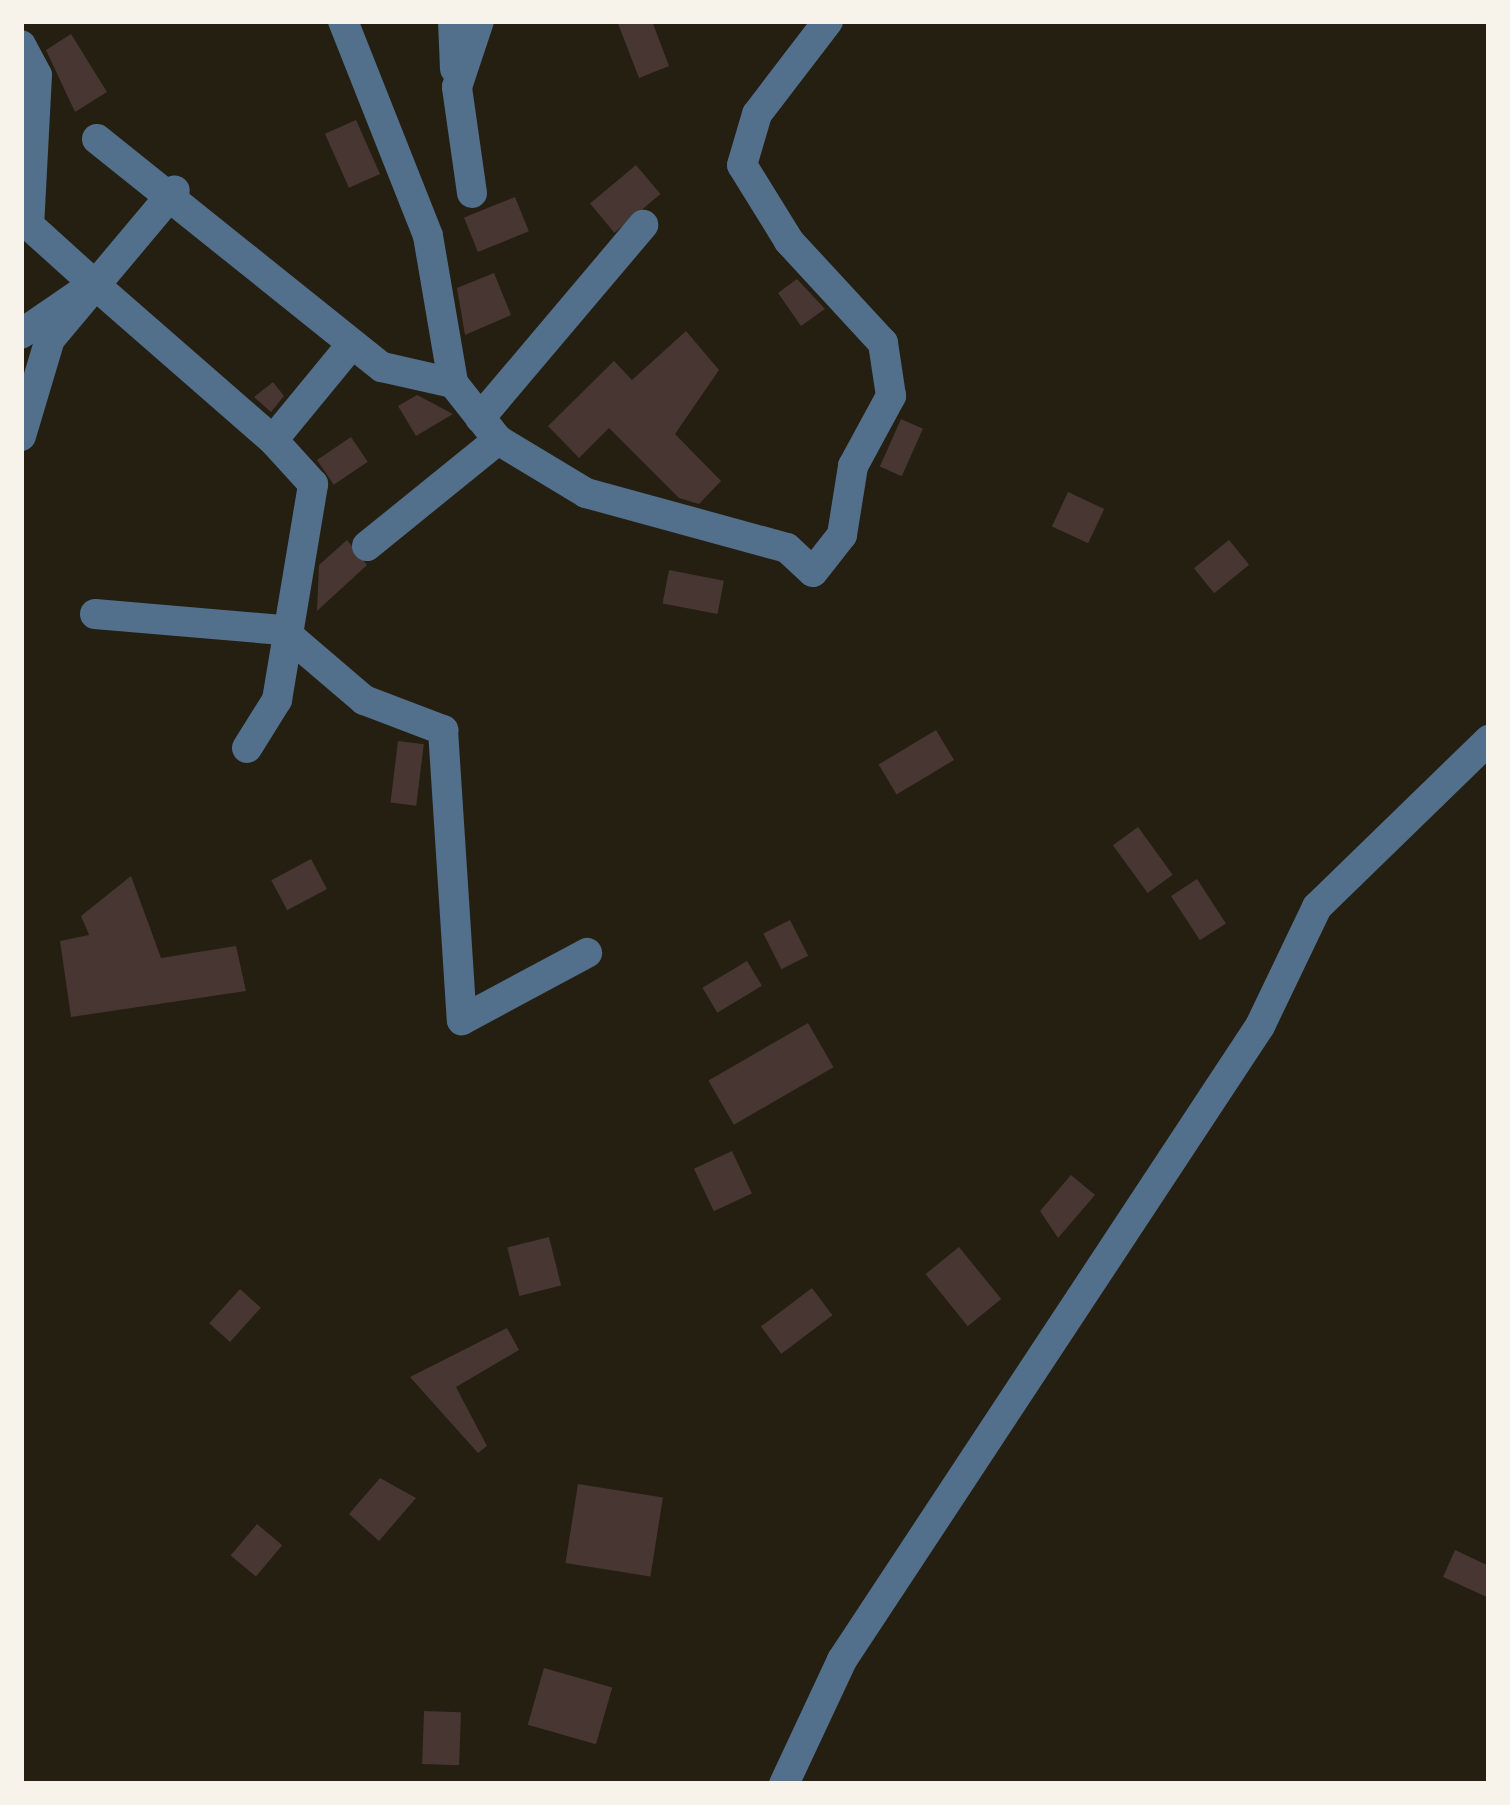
<!DOCTYPE html>
<style>
body{margin:0}
#map{position:relative;width:1510px;height:1805px;overflow:hidden;background:#251f12;font-family:"PT Sans Narrow",sans-serif}
div>[style]{position:absolute}
.building>*{inset:0;background:#473632;transform-origin:0 0}
.street>*{height:30px;margin:-15px;padding:0 15px;transform-origin:15px;border-radius:15px;background:#526f8b}
span{translate:-50% -50%;white-space:nowrap;text-align:center;line-height:1.15;-webkit-text-stroke:9px #1c1609;paint-order:stroke}
.frame{position:absolute;inset:0;border:24px solid #f7f3ea;pointer-events:none}
</style>
<div id="map">
<div class="building">
<i style="clip-path:polygon(617px 21px,652px 21px,669px 66px,639px 78px)"></i>
<i style="clip-path:polygon(71px 34px,107px 92px,75px 112px,46px 50px)"></i>
<i style="left:356px;top:120px;width:59px;height:34px;rotate:66deg"></i>
<i style="left:636px;top:165px;width:38px;height:60px;rotate:50deg"></i>
<i style="left:515px;top:197px;width:37px;height:55px;rotate:68deg"></i>
<i style="clip-path:polygon(494px 273px,511px 315px,465px 335px,457px 288px)"></i>
<i style="clip-path:polygon(797px 279px,825px 309px,801px 326px,778px 293px)"></i>
<i style="clip-path:polygon(686px 331px,719px 370px,675px 434px,721px 481px,699px 504px,679px 498px,609px 428px,579px 458px,548px 426px,614px 361px,632px 380px)"></i>
<i style="clip-path:polygon(273px 382px,284px 396px,271px 412px,254px 397px)"></i>
<i style="clip-path:polygon(417px 395px,453px 414px,416px 436px,398px 406px)"></i>
<i style="left:901px;top:419px;width:24px;height:52px;rotate:24deg"></i>
<i style="left:351px;top:437px;width:30px;height:41px;rotate:56deg"></i>
<i style="left:1068px;top:492px;width:40px;height:38px;rotate:25deg"></i>
<i style="clip-path:polygon(347px 540px,367px 565px,317px 611px,319px 565px)"></i>
<i style="left:1229px;top:540px;width:32px;height:45px;rotate:51deg"></i>
<i style="left:669px;top:570px;width:56px;height:34px;rotate:11deg"></i>
<i style="left:936px;top:730px;width:35px;height:67px;rotate:59deg"></i>
<i style="left:398px;top:741px;width:26px;height:62px;rotate:7deg"></i>
<i style="left:1138px;top:827px;width:59px;height:31px;rotate:54deg"></i>
<i style="left:311px;top:859px;width:34px;height:45px;rotate:62deg"></i>
<i style="clip-path:polygon(131px 876px,161px 958px,236px 946px,246px 991px,71px 1017px,60px 941px,89px 935px,81px 916px)"></i>
<i style="left:1197px;top:879px;width:53px;height:31px;rotate:57deg"></i>
<i style="left:790px;top:920px;width:40px;height:30px;rotate:63deg"></i>
<i style="left:747px;top:961px;width:29px;height:52px;rotate:59deg"></i>
<i style="left:808px;top:1023px;width:51px;height:115px;rotate:60deg"></i>
<i style="left:732px;top:1151px;width:47px;height:42px;rotate:65deg"></i>
<i style="clip-path:polygon(1071px 1175px,1095px 1195px,1058px 1238px,1040px 1211px)"></i>
<i style="left:549px;top:1237px;width:50px;height:43px;rotate:76deg"></i>
<i style="left:959px;top:1247px;width:67px;height:43px;rotate:51deg"></i>
<i style="left:812px;top:1288px;width:34px;height:64px;rotate:53deg"></i>
<i style="left:240px;top:1289px;width:28px;height:46px;rotate:42deg"></i>
<i style="clip-path:polygon(507px 1328px,519px 1350px,456px 1387px,487px 1446px,478px 1453px,410px 1377px)"></i>
<i style="clip-path:polygon(380px 1478px,416px 1498px,379px 1541px,349px 1514px)"></i>
<i style="left:578px;top:1484px;width:86px;height:80px;rotate:9deg"></i>
<i style="left:257px;top:1524px;width:33px;height:41px;rotate:40deg"></i>
<i style="clip-path:polygon(1455px 1550px,1489px 1566px,1489px 1598px,1443px 1577px)"></i>
<i style="left:544px;top:1668px;width:71px;height:59px;rotate:16deg"></i>
<i style="left:424px;top:1711px;width:37px;height:53px;rotate:2deg"></i>
</div>
<div class="street">
<i style="left:343px;top:21px;width:231px;rotate:68.4deg"></i>
<i style="left:428px;top:236px;width:149px;rotate:80.3deg"></i>
<i style="left:453px;top:21px;width:48px;rotate:87.6deg"></i>
<i style="left:21px;top:45px;width:34px;rotate:62deg"></i>
<i style="left:37px;top:75px;width:151px;rotate:93deg"></i>
<i style="left:97px;top:139px;width:365px;rotate:38.7deg"></i>
<i style="left:382px;top:367px;width:73px;rotate:12.7deg"></i>
<i style="left:453px;top:383px;width:73px;rotate:51.7deg"></i>
<i style="left:498px;top:440px;width:103px;rotate:31.1deg"></i>
<i style="left:586px;top:493px;width:208px;rotate:15.3deg"></i>
<i style="left:787px;top:548px;width:35px;rotate:43deg"></i>
<i style="left:813px;top:572px;width:47px;rotate:-51.9deg"></i>
<i style="left:842px;top:535px;width:70px;rotate:-80.9deg"></i>
<i style="left:853px;top:466px;width:80px;rotate:-61.5deg"></i>
<i style="left:891px;top:396px;width:54px;rotate:-98.6deg"></i>
<i style="left:883px;top:343px;width:139px;rotate:-132.7deg"></i>
<i style="left:789px;top:241px;width:89px;rotate:-121.7deg"></i>
<i style="left:742px;top:165px;width:53px;rotate:-73.6deg"></i>
<i style="left:757px;top:114px;width:117px;rotate:-52.6deg"></i>
<i style="left:472px;top:193px;width:107px;rotate:-98.1deg"></i>
<i style="left:457px;top:87px;width:70px;rotate:-71.6deg"></i>
<i style="left:21px;top:218px;width:98px;rotate:42.1deg"></i>
<i style="left:94px;top:284px;width:88px;rotate:145.6deg"></i>
<i style="left:94px;top:284px;width:237px;rotate:41.1deg"></i>
<i style="left:273px;top:440px;width:123px;rotate:-50.6deg"></i>
<i style="left:480px;top:418px;width:253px;rotate:-49.8deg"></i>
<i style="left:21px;top:436px;width:101px;rotate:-73.4deg"></i>
<i style="left:50px;top:339px;width:194px;rotate:-50deg"></i>
<i style="left:367px;top:546px;width:169px;rotate:-39deg"></i>
<i style="left:95px;top:614px;width:188px;rotate:4.9deg"></i>
<i style="left:282px;top:630px;width:108px;rotate:40.5deg"></i>
<i style="left:364px;top:700px;width:85px;rotate:20.8deg"></i>
<i style="left:443px;top:730px;width:291px;rotate:86.3deg"></i>
<i style="left:462px;top:1020px;width:142px;rotate:-28.2deg"></i>
<i style="left:247px;top:748px;width:57px;rotate:-58deg"></i>
<i style="left:277px;top:700px;width:219px;rotate:-80.5deg"></i>
<i style="left:313px;top:484px;width:59px;rotate:-132.3deg"></i>
<i style="left:784px;top:1784px;width:137px;rotate:-64.9deg"></i>
<i style="left:842px;top:1660px;width:759px;rotate:-56.6deg"></i>
<i style="left:1260px;top:1026px;width:132px;rotate:-64.4deg"></i>
<i style="left:1317px;top:907px;width:240px;rotate:-44.2deg"></i>
</div>
<div class="frame"></div>
</div>
